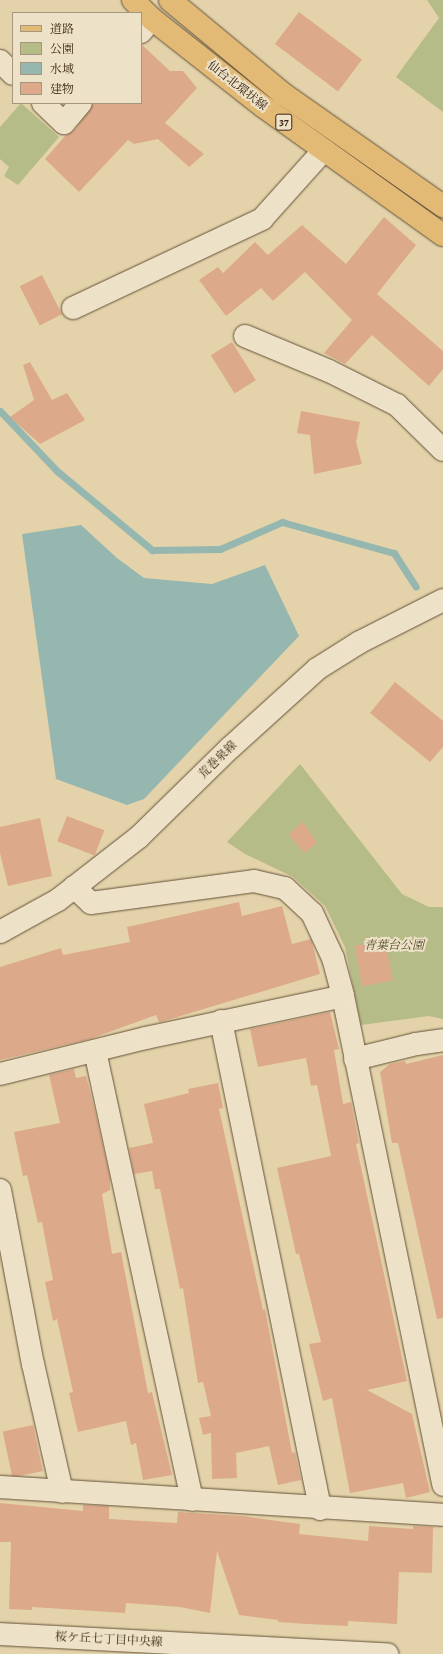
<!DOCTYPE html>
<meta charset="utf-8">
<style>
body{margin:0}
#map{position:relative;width:443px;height:1654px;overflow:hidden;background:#e4d3aa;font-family:Alegreya,"Noto Serif JP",serif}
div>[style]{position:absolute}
.green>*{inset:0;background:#b6bc87}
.water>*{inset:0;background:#96b7af}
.stream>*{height:7px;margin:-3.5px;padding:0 3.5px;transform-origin:3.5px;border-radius:3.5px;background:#96b7af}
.building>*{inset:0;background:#dda98b;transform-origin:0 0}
.roads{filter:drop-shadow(0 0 1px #645138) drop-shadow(0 0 1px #645138)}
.street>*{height:22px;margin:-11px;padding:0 11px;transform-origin:11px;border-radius:11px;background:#ede2c8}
.secondary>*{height:22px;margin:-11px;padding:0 11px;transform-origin:11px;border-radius:11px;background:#ede2c8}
.primary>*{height:22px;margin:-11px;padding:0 11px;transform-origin:11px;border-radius:11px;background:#e2ba75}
span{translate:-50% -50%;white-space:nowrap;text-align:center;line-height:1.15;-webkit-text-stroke:4px #ede2c8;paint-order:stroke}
.shield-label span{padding:1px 3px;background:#ede2c8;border:1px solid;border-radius:3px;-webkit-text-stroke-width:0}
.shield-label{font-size:11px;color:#3a2612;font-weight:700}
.street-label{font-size:12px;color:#3a2612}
.park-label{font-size:12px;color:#594c2f;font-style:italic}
.legend{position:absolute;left:12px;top:12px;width:130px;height:92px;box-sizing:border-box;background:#ede2c8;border:1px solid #a5977f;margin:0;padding:5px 7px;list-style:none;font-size:12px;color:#3a2612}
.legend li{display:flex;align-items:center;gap:8px;height:20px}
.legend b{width:20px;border:1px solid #a5977f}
</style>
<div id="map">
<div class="green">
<i style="clip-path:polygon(427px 0,443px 0,443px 112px,396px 77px,439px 18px)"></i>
<i style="clip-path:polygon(21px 103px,59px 137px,18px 185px,4px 176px,9px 167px,0 159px,0 127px)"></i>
<i style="clip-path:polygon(300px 764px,402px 894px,429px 907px,443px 907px,443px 1019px,429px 1016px,361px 1025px,345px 947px,325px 906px,293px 877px,245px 854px,227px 842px)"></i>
</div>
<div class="water">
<i style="clip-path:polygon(81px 525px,117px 558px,144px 578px,212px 584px,265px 565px,299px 636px,144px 799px,127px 805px,56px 779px,22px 534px)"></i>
</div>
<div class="stream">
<i style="left:0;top:411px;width:83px;rotate:46.5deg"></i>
<i style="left:57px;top:471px;width:124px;rotate:39.7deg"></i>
<i style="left:152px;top:550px;width:68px;rotate:-0.8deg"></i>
<i style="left:220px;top:549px;width:68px;rotate:-23.5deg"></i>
<i style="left:282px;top:522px;width:116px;rotate:15.5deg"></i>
<i style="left:394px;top:553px;width:40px;rotate:57.1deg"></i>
</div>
<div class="building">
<i style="left:299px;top:12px;width:79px;height:40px;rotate:37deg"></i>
<i style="clip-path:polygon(141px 44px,170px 71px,183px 71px,197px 88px,165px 123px,204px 154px,189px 167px,158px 139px,134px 144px,128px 140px,79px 192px,45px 159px,66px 135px,74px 131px,94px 103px,141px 103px)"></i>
<i style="clip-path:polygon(384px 217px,416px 245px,377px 294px,443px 351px,443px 369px,429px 386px,372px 335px,345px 364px,324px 353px,352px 320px,305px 272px,273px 301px,261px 288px,226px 316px,199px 280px,218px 267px,223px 273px,255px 242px,268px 255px,302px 225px,346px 264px)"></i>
<i style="left:42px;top:275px;width:44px;height:25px;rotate:63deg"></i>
<i style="left:232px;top:342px;width:45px;height:25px;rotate:58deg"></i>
<i style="clip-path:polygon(30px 362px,52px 400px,67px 393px,85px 420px,40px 444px,10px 417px,34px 400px,23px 365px)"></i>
<i style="clip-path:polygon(301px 411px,360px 422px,356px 442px,362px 464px,314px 474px,310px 435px,297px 433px)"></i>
<i style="clip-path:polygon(395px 682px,443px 721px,443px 747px,430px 762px,370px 713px)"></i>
<i style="left:67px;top:816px;width:40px;height:27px;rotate:21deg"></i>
<i style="clip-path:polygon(40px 818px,52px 876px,8px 886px,0 853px,0 827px)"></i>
<i style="clip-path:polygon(303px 822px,317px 843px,304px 853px,289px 834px)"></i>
<i style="clip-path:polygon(239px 902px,242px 916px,282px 906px,292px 944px,311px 939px,320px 974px,164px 1021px,159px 1022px,156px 1015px,90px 1039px,0 1060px,0 967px,61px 948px,63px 955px,130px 942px,127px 927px)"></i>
<i style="left:385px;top:940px;width:41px;height:31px;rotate:79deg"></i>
<i style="clip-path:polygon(330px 1012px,339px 1049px,334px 1050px,343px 1104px,351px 1102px,359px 1143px,356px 1144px,407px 1381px,367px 1390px,412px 1414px,430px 1492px,406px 1498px,403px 1483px,350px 1493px,332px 1398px,323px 1401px,309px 1344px,321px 1342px,299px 1254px,296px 1254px,277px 1168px,331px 1156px,317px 1085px,311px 1086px,306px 1058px,258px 1067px,250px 1029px)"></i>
<i style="clip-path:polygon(443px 1055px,443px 1318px,437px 1319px,398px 1143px,392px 1143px,380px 1072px,390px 1064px,405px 1061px,406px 1064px)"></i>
<i style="clip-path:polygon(74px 1069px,76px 1078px,86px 1076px,95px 1111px,110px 1178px,110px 1190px,102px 1194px,112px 1254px,121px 1252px,148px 1393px,152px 1392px,172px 1475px,143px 1480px,136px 1443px,131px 1445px,126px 1421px,78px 1432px,69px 1393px,73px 1392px,57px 1319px,53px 1321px,45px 1282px,53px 1280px,42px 1222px,38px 1223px,27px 1175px,23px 1176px,14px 1132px,60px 1123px,49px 1075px)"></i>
<i style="clip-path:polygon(218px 1083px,223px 1108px,219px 1109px,263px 1310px,265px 1309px,292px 1453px,295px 1452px,301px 1480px,278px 1485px,269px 1446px,236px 1453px,237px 1478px,212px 1479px,211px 1433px,203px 1435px,199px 1418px,211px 1416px,203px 1382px,198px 1383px,183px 1288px,180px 1289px,160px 1189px,155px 1189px,152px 1171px,134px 1174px,129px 1148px,153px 1143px,144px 1104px,189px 1093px,188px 1089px)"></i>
<i style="left:33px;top:1425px;width:47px;height:31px;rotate:78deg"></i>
<i style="clip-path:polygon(0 1503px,83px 1511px,83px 1505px,109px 1506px,109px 1519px,177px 1523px,178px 1512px,242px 1516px,300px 1524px,299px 1534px,368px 1541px,369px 1526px,413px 1529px,413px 1526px,433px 1527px,432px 1573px,399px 1572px,397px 1624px,348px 1621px,348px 1626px,307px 1624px,278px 1622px,278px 1620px,239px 1615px,217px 1551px,210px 1613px,180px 1607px,126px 1603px,125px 1613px,32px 1607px,32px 1610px,9px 1609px,11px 1542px,0 1542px)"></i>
</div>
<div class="roads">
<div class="street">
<i style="left:141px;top:32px;width:17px;rotate:-50deg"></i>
<i style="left:0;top:61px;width:18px;rotate:45deg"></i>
<i style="left:43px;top:103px;width:29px;rotate:44deg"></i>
<i style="left:64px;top:123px;width:26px;rotate:-50deg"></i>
<i style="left:73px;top:308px;width:209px;rotate:-25.2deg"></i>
<i style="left:262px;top:219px;width:91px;rotate:-48.1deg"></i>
<i style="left:245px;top:336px;width:91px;rotate:22.6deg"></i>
<i style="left:329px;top:371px;width:76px;rotate:26.6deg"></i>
<i style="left:397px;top:405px;width:64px;rotate:44.4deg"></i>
<i style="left:74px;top:887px;width:23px;rotate:43deg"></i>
<i style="left:91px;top:903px;width:164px;rotate:-7.7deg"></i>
<i style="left:254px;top:881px;width:32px;rotate:13deg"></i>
<i style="left:285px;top:888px;width:37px;rotate:43deg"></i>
<i style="left:312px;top:913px;width:50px;rotate:65deg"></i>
<i style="left:333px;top:958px;width:39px;rotate:75deg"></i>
<i style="left:343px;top:996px;width:499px;rotate:78.4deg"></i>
<i style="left:221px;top:1021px;width:498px;rotate:78.5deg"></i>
<i style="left:95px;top:1051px;width:459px;rotate:77.8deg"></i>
<i style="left:355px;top:1059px;width:63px;rotate:-13.8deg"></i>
<i style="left:416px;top:1044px;width:27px;rotate:-8deg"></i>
<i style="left:0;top:1074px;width:150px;rotate:-13.9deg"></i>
<i style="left:146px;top:1038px;width:201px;rotate:-12deg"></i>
<i style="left:0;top:1190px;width:177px;rotate:79.3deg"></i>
<i style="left:33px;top:1364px;width:131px;rotate:77.2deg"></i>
<i style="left:0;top:1487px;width:444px;rotate:3.6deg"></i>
<i style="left:0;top:1634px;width:388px;rotate:3deg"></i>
</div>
<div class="secondary">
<i style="left:0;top:932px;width:66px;rotate:-28.9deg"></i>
<i style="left:58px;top:900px;width:103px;rotate:-37.9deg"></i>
<i style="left:139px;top:837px;width:127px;rotate:-44.4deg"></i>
<i style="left:230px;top:748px;width:118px;rotate:-42.2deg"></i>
<i style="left:317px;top:669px;width:51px;rotate:-32.1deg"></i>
<i style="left:360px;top:642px;width:93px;rotate:-26.8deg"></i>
</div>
<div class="primary">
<i style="left:133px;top:0;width:27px;rotate:45deg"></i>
<i style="left:152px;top:19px;width:142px;rotate:38.2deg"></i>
<i style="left:264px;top:107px;width:220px;rotate:35.6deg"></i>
<i style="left:170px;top:0;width:146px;rotate:39.7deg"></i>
<i style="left:282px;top:93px;width:197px;rotate:35.1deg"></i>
</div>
</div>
<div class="shield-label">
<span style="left:284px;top:122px">37</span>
</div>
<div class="street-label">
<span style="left:237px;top:86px;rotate:38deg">仙台北環状線</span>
<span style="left:218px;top:760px;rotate:-44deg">荒巻泉線</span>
<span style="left:109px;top:1640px;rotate:3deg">桜ケ丘七丁目中央線</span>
</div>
<div class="park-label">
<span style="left:394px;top:946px">青葉台公園</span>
</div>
<ul class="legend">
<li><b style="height:5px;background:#e2ba75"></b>道路</li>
<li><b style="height:11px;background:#b6bc87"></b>公園</li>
<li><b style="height:11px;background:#96b7af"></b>水域</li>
<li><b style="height:11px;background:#dda98b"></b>建物</li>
</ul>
</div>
